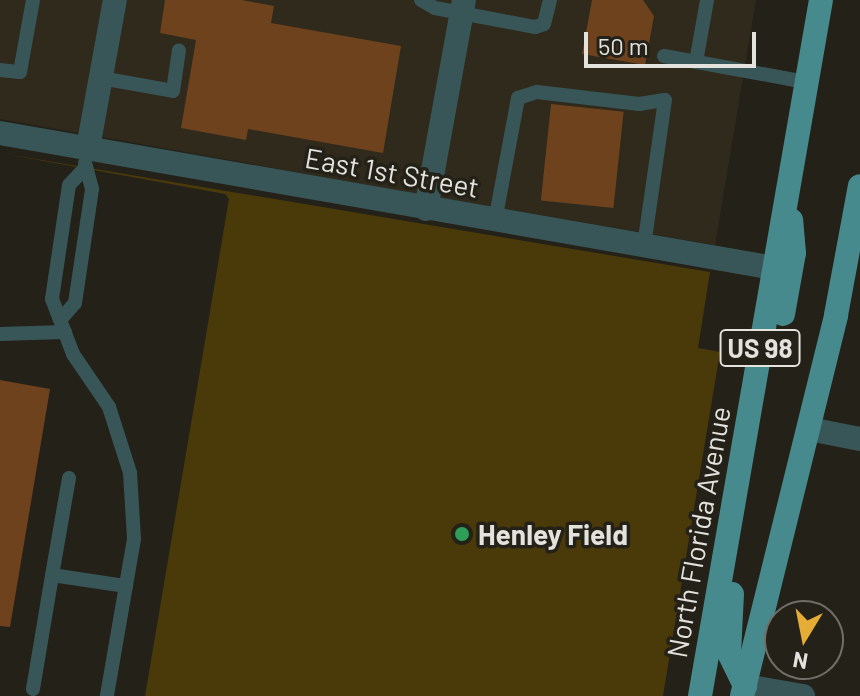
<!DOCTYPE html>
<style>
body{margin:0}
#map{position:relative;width:860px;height:696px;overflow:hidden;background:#242119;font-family:Barlow,sans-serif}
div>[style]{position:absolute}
.built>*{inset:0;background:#2f2a1c}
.green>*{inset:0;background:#4a3909}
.building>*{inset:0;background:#6e421d;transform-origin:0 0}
.service>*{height:14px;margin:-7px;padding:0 7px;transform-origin:7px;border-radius:7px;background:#385658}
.minor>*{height:24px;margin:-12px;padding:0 12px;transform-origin:12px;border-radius:12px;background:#385658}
.primary>*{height:24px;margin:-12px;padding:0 12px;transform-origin:12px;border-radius:12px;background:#478a8e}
.dots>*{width:22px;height:22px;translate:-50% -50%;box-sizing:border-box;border:4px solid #242119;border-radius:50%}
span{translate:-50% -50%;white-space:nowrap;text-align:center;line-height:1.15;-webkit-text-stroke:7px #242119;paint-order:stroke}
.shield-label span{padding:2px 6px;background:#242119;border:2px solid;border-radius:6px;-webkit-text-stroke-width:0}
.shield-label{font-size:26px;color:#e4e2dd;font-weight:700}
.street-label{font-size:28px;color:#e4e2dd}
.poi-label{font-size:28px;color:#e4e2dd;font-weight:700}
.left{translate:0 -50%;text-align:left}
.north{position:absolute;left:764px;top:600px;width:80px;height:80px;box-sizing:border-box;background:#242119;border:2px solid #716e67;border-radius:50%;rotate:190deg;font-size:22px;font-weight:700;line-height:32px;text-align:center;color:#e4e2dd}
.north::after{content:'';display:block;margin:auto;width:28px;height:36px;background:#e5ad36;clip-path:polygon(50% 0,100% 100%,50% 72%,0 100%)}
.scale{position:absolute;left:584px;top:32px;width:172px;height:36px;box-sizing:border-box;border:4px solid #e4e2dd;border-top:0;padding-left:10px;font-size:24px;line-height:28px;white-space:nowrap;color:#e4e2dd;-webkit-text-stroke:6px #242119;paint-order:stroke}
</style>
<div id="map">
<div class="built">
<i style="clip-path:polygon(0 0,103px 0,79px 133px,0 119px)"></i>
<i style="clip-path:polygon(127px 0,452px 0,417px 194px,102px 137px)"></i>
<i style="clip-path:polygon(476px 0,756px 0,715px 245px,440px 198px)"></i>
</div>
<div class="green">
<i style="clip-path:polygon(0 153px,710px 272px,698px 348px,720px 352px,663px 696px,145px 696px,229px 199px,225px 194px)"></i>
</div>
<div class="building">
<i style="clip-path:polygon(165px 0,242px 0,274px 6px,271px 23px,401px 46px,383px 153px,248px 129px,246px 140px,181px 128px,196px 40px,160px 33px)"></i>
<i style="clip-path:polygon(592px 0,643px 0,654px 16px,645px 65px,582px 54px)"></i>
<i style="left:551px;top:104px;width:73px;height:97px;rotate:6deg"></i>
<i style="clip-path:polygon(0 380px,50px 389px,10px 627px,0 626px)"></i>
</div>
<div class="service">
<i style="left:421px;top:0;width:16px;rotate:30deg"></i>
<i style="left:435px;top:8px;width:102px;rotate:10.8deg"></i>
<i style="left:535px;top:27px;width:9px;rotate:-18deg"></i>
<i style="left:544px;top:24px;width:25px;rotate:-76deg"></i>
<i style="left:664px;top:56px;width:144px;rotate:10.4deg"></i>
<i style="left:696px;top:62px;width:63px;rotate:-79.9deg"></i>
<i style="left:0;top:70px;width:20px;rotate:6deg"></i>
<i style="left:20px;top:72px;width:73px;rotate:-79.8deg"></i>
<i style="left:101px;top:78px;width:73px;rotate:10.2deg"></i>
<i style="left:173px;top:91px;width:41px;rotate:-81.7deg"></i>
<i style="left:85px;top:168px;width:23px;rotate:133deg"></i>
<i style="left:69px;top:185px;width:115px;rotate:98.5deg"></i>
<i style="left:52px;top:299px;width:59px;rotate:69.1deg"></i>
<i style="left:73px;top:354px;width:64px;rotate:55.8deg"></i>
<i style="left:109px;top:407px;width:69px;rotate:72.3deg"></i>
<i style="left:130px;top:473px;width:66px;rotate:86.5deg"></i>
<i style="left:134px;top:539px;width:159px;rotate:99.8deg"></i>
<i style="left:495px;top:221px;width:125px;rotate:-79.4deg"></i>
<i style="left:518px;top:98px;width:20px;rotate:-18deg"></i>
<i style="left:537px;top:92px;width:103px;rotate:6.7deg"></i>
<i style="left:639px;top:104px;width:26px;rotate:-9deg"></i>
<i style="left:665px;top:100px;width:148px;rotate:98.2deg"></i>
<i style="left:61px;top:319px;width:21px;rotate:-49deg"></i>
<i style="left:75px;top:303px;width:115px;rotate:-81.5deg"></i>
<i style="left:92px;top:189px;width:27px;rotate:-105deg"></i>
<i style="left:0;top:334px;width:65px;rotate:-1.8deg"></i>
<i style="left:69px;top:478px;width:98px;rotate:99.9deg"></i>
<i style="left:52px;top:575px;width:75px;rotate:8.5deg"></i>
<i style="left:33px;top:689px;width:116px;rotate:-80.5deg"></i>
</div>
<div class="minor">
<i style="left:0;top:133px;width:786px;rotate:9.89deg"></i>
<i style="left:88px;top:148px;width:150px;rotate:-79.7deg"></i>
<i style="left:426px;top:209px;width:212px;rotate:-79.7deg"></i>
<i style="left:809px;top:429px;width:52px;rotate:11.1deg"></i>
<i style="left:745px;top:686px;width:59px;rotate:9.8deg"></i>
</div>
<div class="primary">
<i style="left:783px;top:314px;width:62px;rotate:-79.8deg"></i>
<i style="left:794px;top:253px;width:33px;rotate:-95deg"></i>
<i style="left:732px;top:594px;width:59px;rotate:92.9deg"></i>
<i style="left:729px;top:653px;width:37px;rotate:64deg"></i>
<i style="left:700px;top:696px;width:706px;rotate:-80.14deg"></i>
<i style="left:742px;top:696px;width:392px;rotate:-76.1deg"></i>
<i style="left:836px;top:315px;width:131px;rotate:-79.5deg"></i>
</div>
<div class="dots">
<i style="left:462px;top:534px;background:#2e9e5b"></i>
</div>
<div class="shield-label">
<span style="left:760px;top:348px">US 98</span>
</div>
<div class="street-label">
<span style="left:392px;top:172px;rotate:10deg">East 1st Street</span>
<span style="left:698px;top:532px;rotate:-80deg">North Florida Avenue</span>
</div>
<div class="poi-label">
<span class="left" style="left:478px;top:534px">Henley Field</span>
</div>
<div class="north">N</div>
<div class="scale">50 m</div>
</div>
